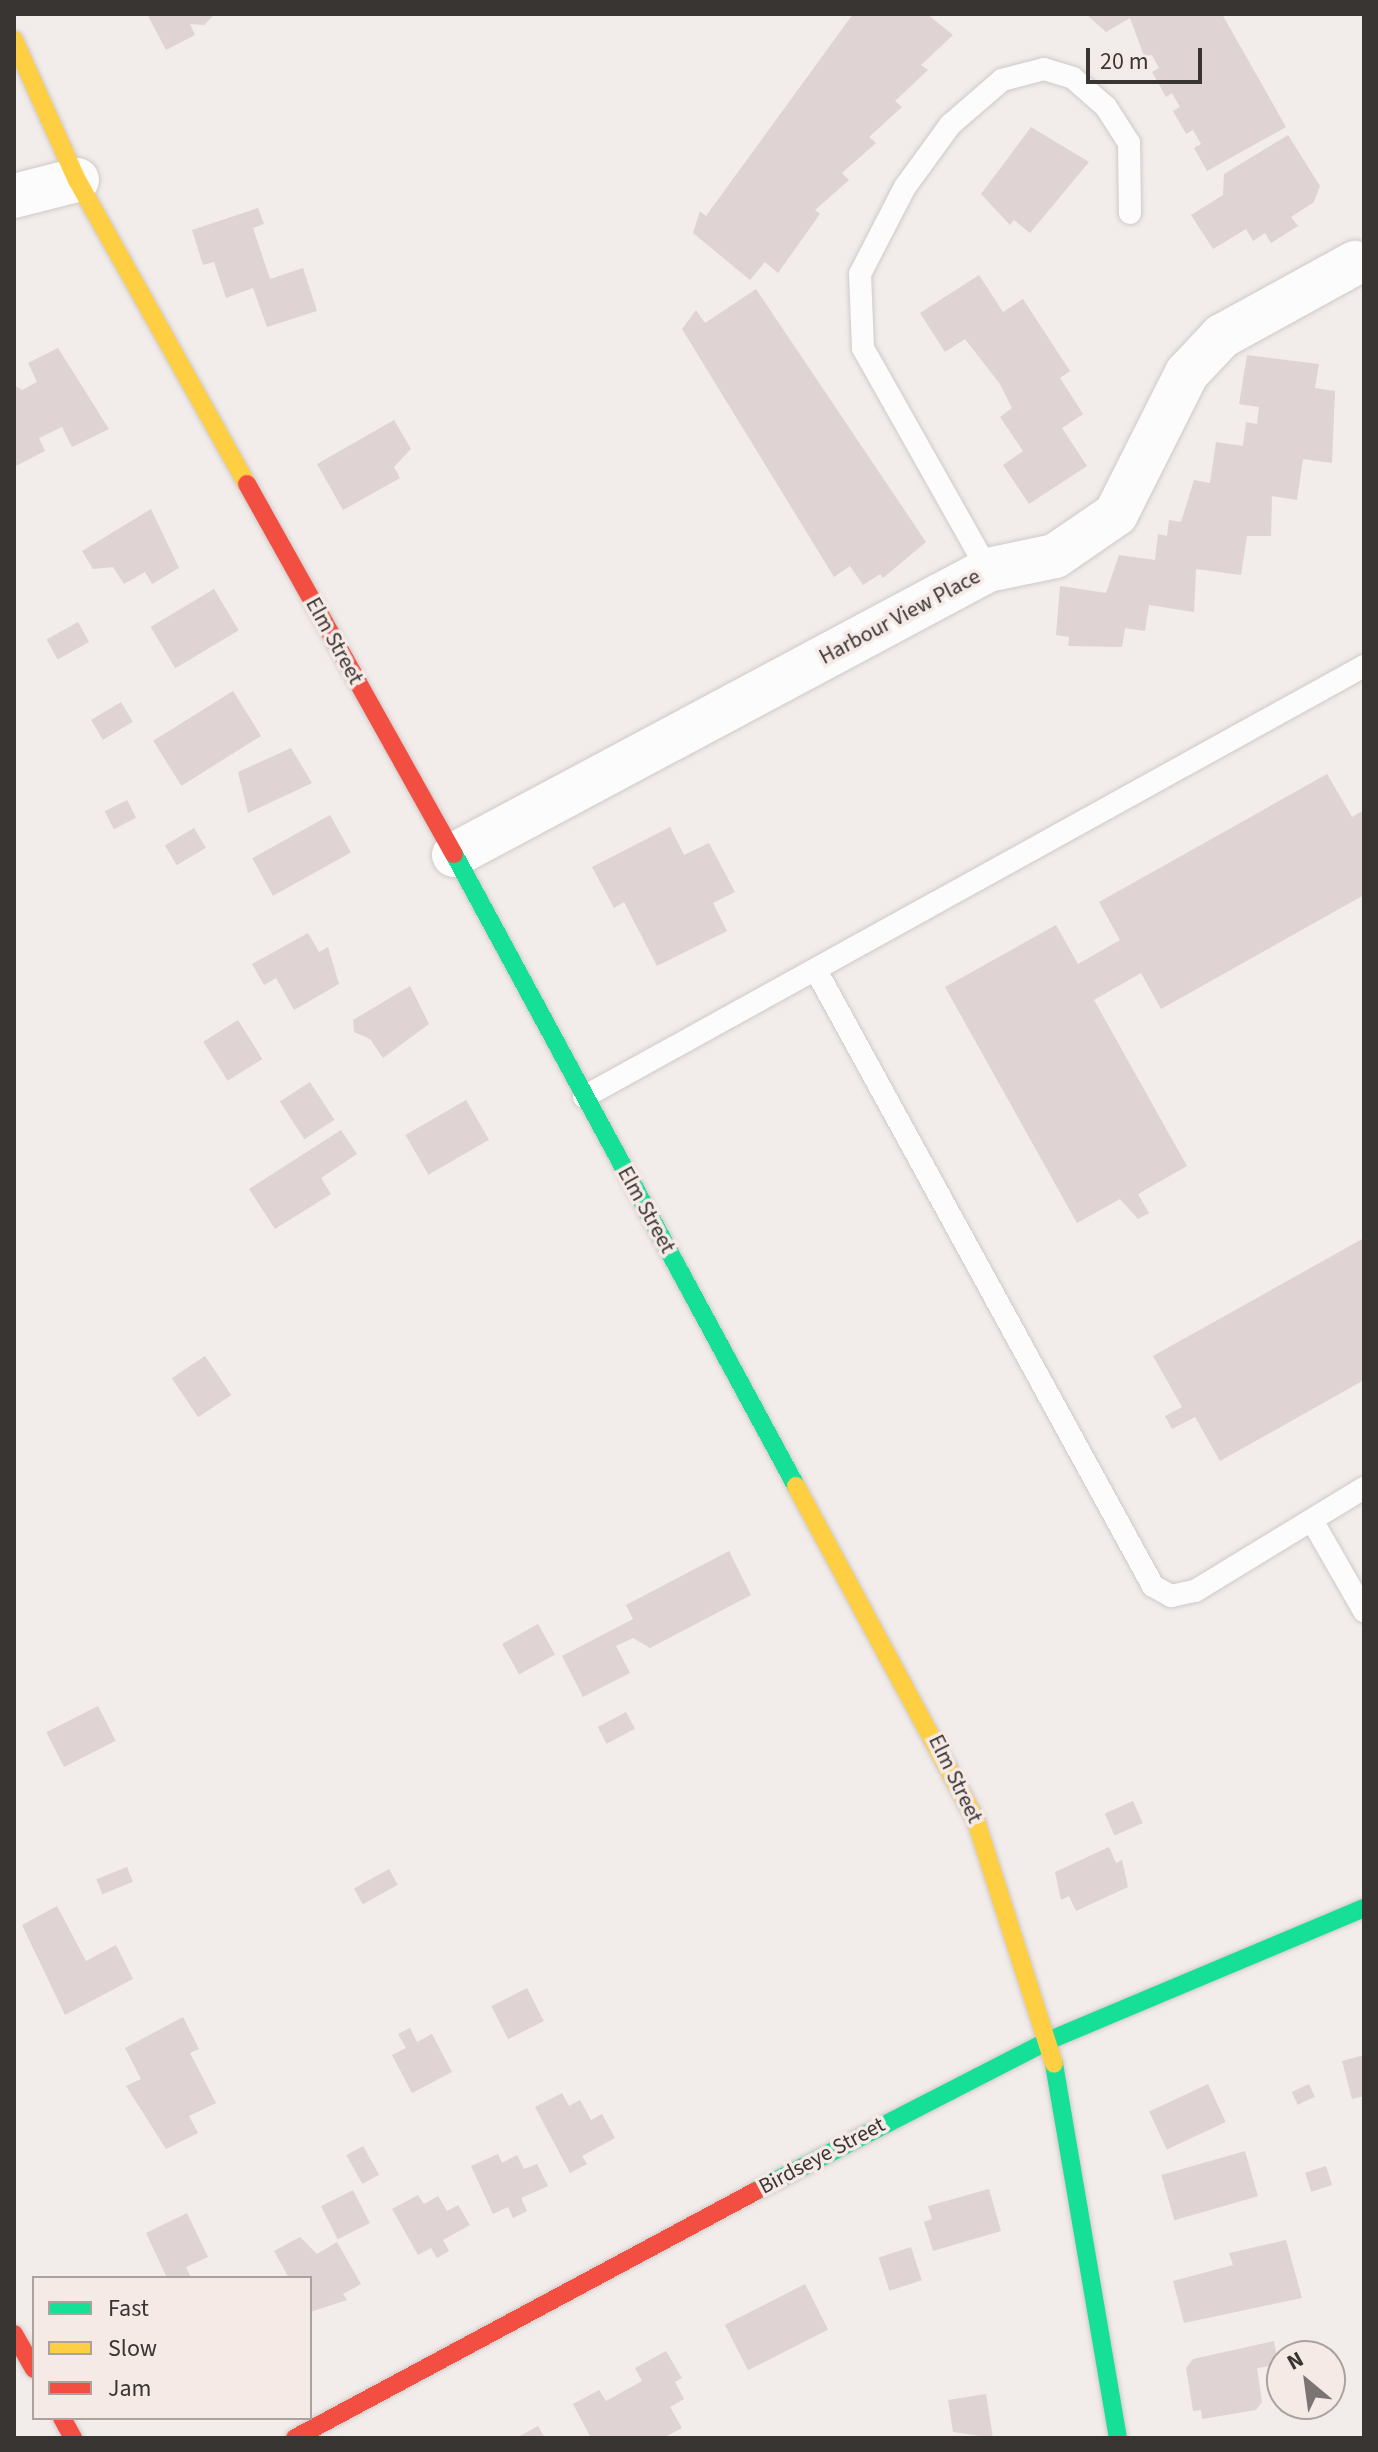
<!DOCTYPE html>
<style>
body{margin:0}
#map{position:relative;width:1378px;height:2452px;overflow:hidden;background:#f2ecea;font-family:"Source Sans 3",sans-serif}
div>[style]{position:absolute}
.building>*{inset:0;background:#dfd3d3;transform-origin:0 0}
.roads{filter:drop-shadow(0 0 2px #cfcac8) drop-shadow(0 0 2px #cfcac8)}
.lane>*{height:22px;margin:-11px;padding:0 11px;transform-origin:11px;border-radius:11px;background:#fdfcfc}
.street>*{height:44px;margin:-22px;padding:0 22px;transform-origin:22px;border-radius:22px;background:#fdfcfc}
.fast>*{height:18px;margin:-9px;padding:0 9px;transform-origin:9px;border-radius:9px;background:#16e098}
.slow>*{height:18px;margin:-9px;padding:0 9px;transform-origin:9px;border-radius:9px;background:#ffcf43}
.jam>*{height:18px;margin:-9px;padding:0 9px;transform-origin:9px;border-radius:9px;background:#f24e42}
span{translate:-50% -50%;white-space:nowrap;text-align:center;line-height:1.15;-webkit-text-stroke:7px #f6eae6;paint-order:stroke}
.street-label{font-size:22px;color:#393533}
.frame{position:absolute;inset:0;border:16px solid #393533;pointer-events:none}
.legend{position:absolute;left:32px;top:2276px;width:280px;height:144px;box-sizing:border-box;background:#f6eae6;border:2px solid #aaa29e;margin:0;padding:10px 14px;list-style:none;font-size:24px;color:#393533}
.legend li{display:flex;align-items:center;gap:16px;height:40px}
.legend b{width:40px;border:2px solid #aaa29e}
.north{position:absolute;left:1266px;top:2340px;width:80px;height:80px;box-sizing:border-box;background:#f6eae6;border:2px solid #aaa29e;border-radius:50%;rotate:331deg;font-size:22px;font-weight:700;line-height:32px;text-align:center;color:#393533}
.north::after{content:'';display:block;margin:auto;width:28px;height:36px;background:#7a7573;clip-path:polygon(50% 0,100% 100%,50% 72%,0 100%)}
.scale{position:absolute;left:1086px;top:48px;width:116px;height:36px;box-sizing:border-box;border:4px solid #393533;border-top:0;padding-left:10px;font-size:24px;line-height:28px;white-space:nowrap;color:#393533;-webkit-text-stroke:6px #f6eae6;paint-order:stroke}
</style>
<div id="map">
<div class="building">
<i style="clip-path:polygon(147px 14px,215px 14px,204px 25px,190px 24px,195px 35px,166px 50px)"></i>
<i style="clip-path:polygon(853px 14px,927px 14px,953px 35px,921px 65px,928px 70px,895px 101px,902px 107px,869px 137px,876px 143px,842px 173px,849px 180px,815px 210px,820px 214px,778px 273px,765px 262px,750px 280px,693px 233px,700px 211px,706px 216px)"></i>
<i style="clip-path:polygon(1086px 14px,1222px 14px,1286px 127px,1207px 171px,1194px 148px,1201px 144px,1193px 130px,1186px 134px,1173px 111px,1180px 107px,1172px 93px,1166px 97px,1152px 72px,1159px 68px,1152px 55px,1144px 56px,1130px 18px,1106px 32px)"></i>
<i style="clip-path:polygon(1031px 127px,1089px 162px,1030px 233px,1014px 220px,1010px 225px,981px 194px)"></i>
<i style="clip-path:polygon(1288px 135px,1320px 186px,1314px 202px,1291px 217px,1298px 226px,1271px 243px,1265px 233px,1253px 241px,1246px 229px,1213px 249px,1191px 215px,1223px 195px,1224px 174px)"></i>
<i style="clip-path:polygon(258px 208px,264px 224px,253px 228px,270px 279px,303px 268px,317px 311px,267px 327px,253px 288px,226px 298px,214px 262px,203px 265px,192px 230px)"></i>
<i style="clip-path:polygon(979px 275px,1003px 312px,1023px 299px,1070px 371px,1060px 378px,1083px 414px,1062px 428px,1087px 466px,1029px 504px,1003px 465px,1023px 451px,1000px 417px,1012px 408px,1000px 384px,965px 339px,945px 352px,920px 313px)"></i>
<i style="clip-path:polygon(756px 289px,926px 542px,883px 578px,880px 574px,863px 585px,850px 566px,834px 577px,682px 329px,696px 310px,705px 323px)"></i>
<i style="clip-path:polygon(58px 348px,109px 429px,72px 447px,62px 427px,39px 438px,45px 451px,14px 467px,14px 385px,22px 390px,37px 382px,28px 363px)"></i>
<i style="clip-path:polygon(1247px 355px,1319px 364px,1315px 388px,1335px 391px,1332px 463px,1303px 459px,1297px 500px,1272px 496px,1271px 536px,1247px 536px,1241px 575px,1196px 569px,1194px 612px,1149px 605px,1145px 631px,1125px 628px,1122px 647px,1068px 646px,1069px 637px,1056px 635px,1060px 586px,1106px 593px,1119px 555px,1155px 560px,1158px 534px,1167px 536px,1169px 520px,1181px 522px,1194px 480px,1210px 483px,1216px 442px,1243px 446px,1246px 422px,1257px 424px,1259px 407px,1239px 404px)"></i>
<i style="clip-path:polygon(394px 420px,411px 449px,394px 467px,400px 478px,343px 510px,317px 464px)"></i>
<i style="clip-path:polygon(151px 509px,179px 568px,152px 584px,145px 572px,124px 584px,113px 567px,93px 569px,82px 551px)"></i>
<i style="left:214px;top:589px;width:48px;height:74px;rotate:59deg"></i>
<i style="left:78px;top:622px;width:23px;height:36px;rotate:61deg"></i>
<i style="left:233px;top:691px;width:53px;height:94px;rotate:58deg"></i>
<i style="left:121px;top:702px;width:23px;height:35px;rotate:59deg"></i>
<i style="clip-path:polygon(291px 748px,312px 783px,248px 813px,238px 772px)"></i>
<i style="clip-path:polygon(1327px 774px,1352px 817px,1364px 810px,1364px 895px,1161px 1009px,1141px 973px,1094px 1000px,1187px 1166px,1138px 1194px,1149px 1213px,1138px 1219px,1120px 1199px,1077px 1223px,945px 987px,1056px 925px,1078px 964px,1120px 940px,1099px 902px)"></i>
<i style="left:127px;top:800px;width:20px;height:25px;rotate:63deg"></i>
<i style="left:330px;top:815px;width:43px;height:89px;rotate:61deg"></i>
<i style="clip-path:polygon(670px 827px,684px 855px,709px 843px,735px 892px,713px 903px,727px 931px,657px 966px,624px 902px,614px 908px,592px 867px)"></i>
<i style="left:194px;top:828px;width:23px;height:34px;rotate:59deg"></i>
<i style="clip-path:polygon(308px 933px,319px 952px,328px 947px,339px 984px,294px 1010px,276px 978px,264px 985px,252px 964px)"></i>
<i style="clip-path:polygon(410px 986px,429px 1024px,383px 1058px,370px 1039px,354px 1032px,353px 1020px)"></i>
<i style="left:238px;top:1020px;width:46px;height:41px;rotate:58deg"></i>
<i style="left:310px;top:1082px;width:45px;height:36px;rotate:57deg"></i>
<i style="left:466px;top:1100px;width:46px;height:70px;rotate:60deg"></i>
<i style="clip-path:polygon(341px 1130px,357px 1154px,321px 1178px,331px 1194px,275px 1229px,249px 1189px)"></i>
<i style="clip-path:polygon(1364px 1238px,1364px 1380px,1220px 1461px,1195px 1417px,1172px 1429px,1165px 1416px,1182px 1407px,1153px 1356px)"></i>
<i style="left:205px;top:1356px;width:47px;height:40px;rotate:56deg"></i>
<i style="clip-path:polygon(729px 1551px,751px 1595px,650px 1648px,633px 1638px,616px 1646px,630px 1673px,583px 1697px,562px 1656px,633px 1619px,626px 1605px)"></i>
<i style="left:538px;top:1624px;width:35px;height:41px;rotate:61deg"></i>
<i style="left:98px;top:1706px;width:39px;height:58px;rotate:63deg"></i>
<i style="left:626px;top:1712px;width:19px;height:32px;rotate:62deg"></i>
<i style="left:1133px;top:1801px;width:24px;height:31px;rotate:66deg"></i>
<i style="clip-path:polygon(1109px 1847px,1116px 1863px,1122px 1860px,1128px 1887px,1076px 1911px,1069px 1896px,1061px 1900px,1055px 1872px)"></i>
<i style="left:127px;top:1867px;width:16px;height:33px;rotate:68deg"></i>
<i style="left:389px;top:1869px;width:18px;height:40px;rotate:61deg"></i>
<i style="clip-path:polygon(57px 1906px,86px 1961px,116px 1945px,133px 1979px,65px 2015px,22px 1925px)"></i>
<i style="left:527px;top:1988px;width:37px;height:40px;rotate:63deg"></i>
<i style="clip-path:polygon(183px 2017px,199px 2049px,190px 2053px,216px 2103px,189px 2116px,198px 2133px,166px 2149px,126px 2086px,141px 2079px,125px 2048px)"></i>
<i style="clip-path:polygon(410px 2028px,417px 2042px,432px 2034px,452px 2072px,412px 2093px,392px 2055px,406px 2048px,398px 2034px)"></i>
<i style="clip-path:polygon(1364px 2055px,1364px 2096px,1352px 2099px,1342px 2061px)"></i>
<i style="left:1208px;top:2084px;width:42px;height:65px;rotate:65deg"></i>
<i style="left:1309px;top:2084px;width:14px;height:19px;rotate:65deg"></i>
<i style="clip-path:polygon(562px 2093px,569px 2106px,580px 2100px,591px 2120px,602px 2114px,615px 2138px,582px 2156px,587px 2164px,570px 2173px,535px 2107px)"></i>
<i style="left:363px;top:2146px;width:33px;height:19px;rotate:61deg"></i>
<i style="left:1245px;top:2151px;width:47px;height:87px;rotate:74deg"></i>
<i style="clip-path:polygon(498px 2154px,502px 2163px,517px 2155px,524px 2169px,537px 2164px,548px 2186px,521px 2198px,527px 2211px,513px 2218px,508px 2207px,493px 2214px,471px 2166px)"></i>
<i style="left:1326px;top:2166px;width:20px;height:22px;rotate:72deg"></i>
<i style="clip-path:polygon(989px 2189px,1001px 2231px,933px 2251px,924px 2222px,932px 2219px,928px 2206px)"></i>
<i style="left:353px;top:2190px;width:37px;height:36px;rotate:63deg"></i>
<i style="clip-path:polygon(418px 2195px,424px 2204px,438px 2196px,447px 2211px,458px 2205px,470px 2225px,443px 2240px,449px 2251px,437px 2258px,431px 2248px,418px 2255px,392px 2209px)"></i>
<i style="clip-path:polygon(187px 2213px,208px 2257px,186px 2267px,191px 2278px,167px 2278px,146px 2233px)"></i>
<i style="clip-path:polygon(300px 2237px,317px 2254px,337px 2242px,361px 2284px,343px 2294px,347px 2300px,310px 2312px,310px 2278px,289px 2278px,274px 2251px)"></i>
<i style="clip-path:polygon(1286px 2240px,1302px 2298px,1184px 2323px,1173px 2281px,1233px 2265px,1229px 2253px)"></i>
<i style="left:911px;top:2247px;width:35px;height:34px;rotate:72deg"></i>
<i style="left:805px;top:2284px;width:51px;height:90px;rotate:63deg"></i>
<i style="clip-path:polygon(1274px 2341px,1278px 2365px,1257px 2368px,1262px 2402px,1256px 2410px,1202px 2419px,1201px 2410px,1193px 2411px,1186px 2368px,1193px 2359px)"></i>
<i style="clip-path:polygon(666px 2351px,682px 2378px,675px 2382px,684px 2399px,670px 2407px,682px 2428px,663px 2438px,591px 2438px,573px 2404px,599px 2390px,606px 2401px,642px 2381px,635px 2368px)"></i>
<i style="clip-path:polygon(986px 2394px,993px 2438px,953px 2432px,948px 2400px)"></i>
<i style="clip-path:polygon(538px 2426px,545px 2438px,516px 2438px)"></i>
</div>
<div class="roads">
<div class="lane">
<i style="left:988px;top:570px;width:255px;rotate:-119.4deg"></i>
<i style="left:863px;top:348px;width:74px;rotate:-92.3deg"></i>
<i style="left:860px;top:274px;width:98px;rotate:-62.7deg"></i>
<i style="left:905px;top:187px;width:77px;rotate:-54deg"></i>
<i style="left:950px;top:125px;width:69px;rotate:-40.9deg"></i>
<i style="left:1002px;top:80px;width:43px;rotate:-14.7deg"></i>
<i style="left:1044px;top:69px;width:30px;rotate:17deg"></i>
<i style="left:1073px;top:78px;width:44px;rotate:41.3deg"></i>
<i style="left:1106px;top:107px;width:43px;rotate:57.4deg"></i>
<i style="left:1129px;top:143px;width:70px;rotate:89.2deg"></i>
<i style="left:817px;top:972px;width:700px;rotate:61.31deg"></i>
<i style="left:1153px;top:1586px;width:21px;rotate:29deg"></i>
<i style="left:1171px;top:1596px;width:25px;rotate:-12deg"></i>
<i style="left:1195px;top:1591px;width:198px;rotate:-31.4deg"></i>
<i style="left:584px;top:1097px;width:891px;rotate:-28.92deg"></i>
<i style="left:1313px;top:1522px;width:103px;rotate:60.2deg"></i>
</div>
<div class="street">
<i style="left:14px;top:196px;width:65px;rotate:-14.3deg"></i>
<i style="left:454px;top:855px;width:605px;rotate:-28.09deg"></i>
<i style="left:988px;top:570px;width:68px;rotate:-11.8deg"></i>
<i style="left:1055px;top:556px;width:74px;rotate:-34.5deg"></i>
<i style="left:1116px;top:514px;width:158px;rotate:-63.3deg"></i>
<i style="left:1187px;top:373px;width:51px;rotate:-46.6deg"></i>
<i style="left:1222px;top:336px;width:152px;rotate:-28.8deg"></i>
</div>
<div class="fast">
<i style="left:454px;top:854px;width:719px;rotate:61.58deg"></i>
<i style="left:1054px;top:2064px;width:379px;rotate:80.3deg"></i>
<i style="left:756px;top:2191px;width:331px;rotate:-27.2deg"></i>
<i style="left:1050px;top:2040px;width:341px;rotate:-22.8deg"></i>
</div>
<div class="slow">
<i style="left:14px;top:40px;width:154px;rotate:65.8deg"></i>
<i style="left:77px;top:180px;width:348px;rotate:60.8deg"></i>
<i style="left:796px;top:1486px;width:377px;rotate:61.7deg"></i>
<i style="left:975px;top:1818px;width:258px;rotate:72.2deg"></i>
</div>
<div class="jam">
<i style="left:247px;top:484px;width:424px;rotate:60.8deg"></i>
<i style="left:14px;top:2334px;width:40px;rotate:60.3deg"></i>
<i style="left:62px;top:2418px;width:23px;rotate:61deg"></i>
<i style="left:295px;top:2438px;width:523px;rotate:-28.18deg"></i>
</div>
</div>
<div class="street-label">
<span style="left:900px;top:617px;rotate:-28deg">Harbour View Place</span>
<span style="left:334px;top:641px;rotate:61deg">Elm Street</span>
<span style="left:646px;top:1210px;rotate:61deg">Elm Street</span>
<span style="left:955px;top:1779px;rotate:64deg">Elm Street</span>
<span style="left:822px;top:2156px;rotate:-28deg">Birdseye Street</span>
</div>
<div class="frame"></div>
<ul class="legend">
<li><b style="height:10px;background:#16e098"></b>Fast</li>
<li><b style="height:10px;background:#ffcf43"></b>Slow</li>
<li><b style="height:10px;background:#f24e42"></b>Jam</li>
</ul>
<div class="north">N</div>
<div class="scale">20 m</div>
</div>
